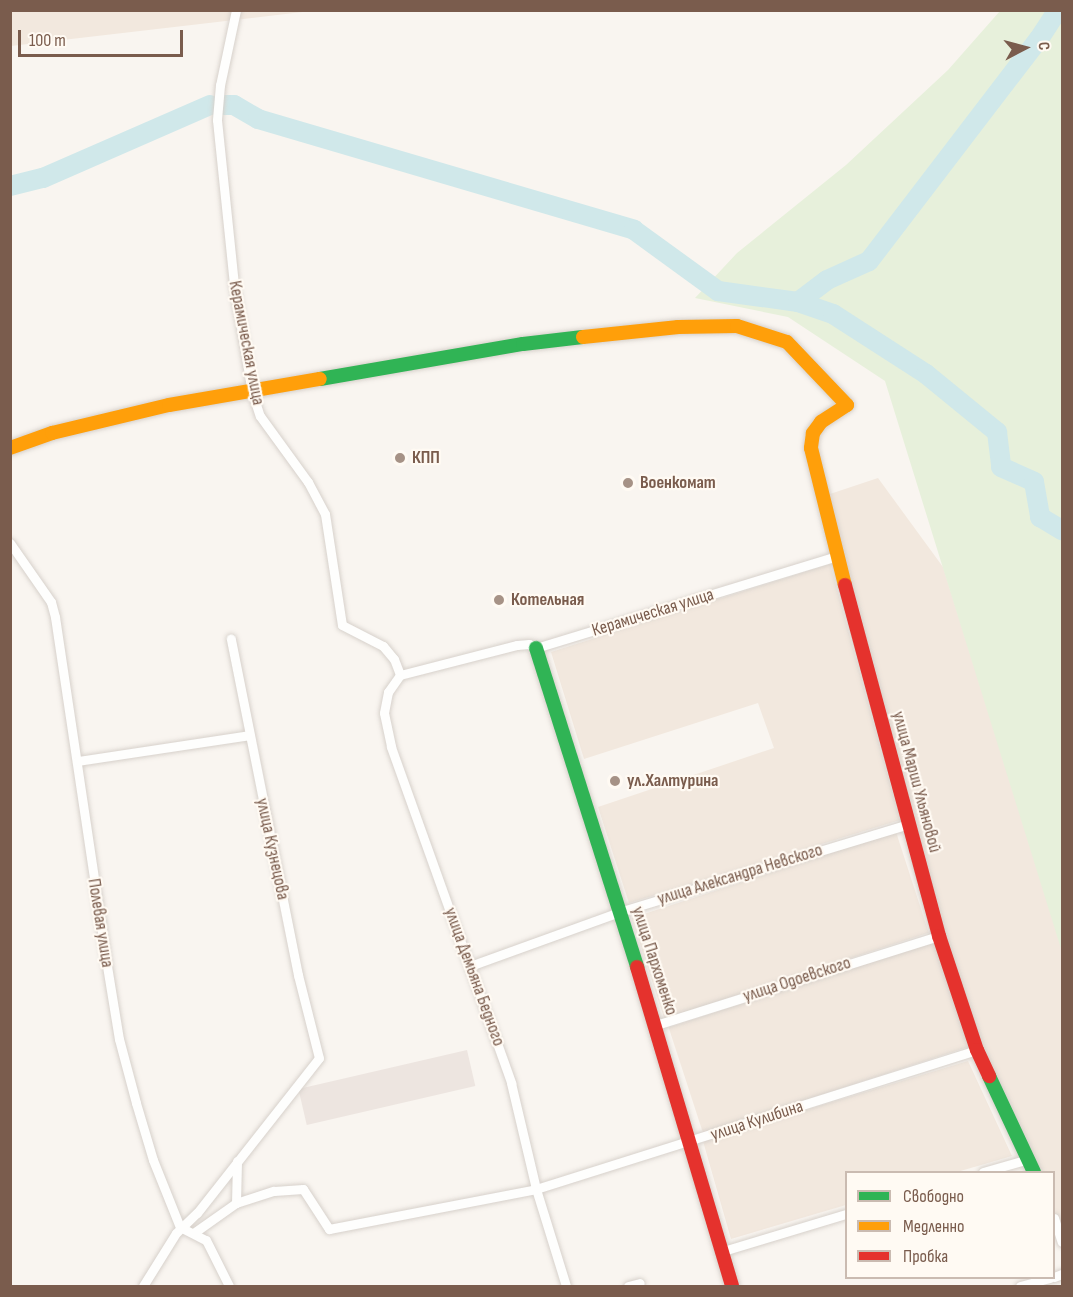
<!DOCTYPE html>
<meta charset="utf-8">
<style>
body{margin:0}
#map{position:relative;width:1073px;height:1297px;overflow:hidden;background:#f9f5f0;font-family:"Sofia Sans Condensed",sans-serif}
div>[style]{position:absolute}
.residential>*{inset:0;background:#f2e8de;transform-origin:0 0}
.industrial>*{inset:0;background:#ede5e0;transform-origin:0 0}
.green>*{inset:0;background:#e7f0db}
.river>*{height:20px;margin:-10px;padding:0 10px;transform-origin:10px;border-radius:10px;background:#d0e8ea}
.roads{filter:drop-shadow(0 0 2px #d7d1cb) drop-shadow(0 0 2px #d7d1cb)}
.street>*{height:9px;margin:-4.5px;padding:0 4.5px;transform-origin:4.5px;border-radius:4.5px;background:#fefefd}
.fast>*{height:14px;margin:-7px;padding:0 7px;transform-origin:7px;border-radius:7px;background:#30b455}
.slow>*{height:14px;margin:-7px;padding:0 7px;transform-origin:7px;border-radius:7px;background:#ff9f0a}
.jam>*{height:14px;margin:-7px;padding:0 7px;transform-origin:7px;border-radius:7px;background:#e5322d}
.dots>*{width:16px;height:16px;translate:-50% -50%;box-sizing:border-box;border:3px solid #fffaf3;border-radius:50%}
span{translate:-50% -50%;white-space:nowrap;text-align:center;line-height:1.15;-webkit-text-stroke:4.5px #fffaf3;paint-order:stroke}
.street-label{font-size:18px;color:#7a5c4d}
.poi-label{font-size:18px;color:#7a5c4d;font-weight:700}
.left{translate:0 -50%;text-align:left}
.frame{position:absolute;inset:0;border:12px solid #7a5c4d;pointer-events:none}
.legend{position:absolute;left:845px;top:1171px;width:210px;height:108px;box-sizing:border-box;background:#fffaf3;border:2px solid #cabbb1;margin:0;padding:8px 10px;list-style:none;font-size:18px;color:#7a5c4d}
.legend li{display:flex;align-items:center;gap:12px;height:30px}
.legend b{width:30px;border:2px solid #cabbb1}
.north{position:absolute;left:995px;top:18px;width:60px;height:60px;-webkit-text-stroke:4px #fffaf3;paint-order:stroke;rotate:84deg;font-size:16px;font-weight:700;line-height:24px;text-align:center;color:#7a5c4d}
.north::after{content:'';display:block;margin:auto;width:21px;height:27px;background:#7a5c4d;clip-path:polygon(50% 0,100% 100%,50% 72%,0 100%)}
.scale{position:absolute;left:18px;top:30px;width:165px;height:27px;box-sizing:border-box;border:3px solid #7a5c4d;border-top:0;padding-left:8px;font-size:18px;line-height:21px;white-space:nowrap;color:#7a5c4d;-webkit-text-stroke:4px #fffaf3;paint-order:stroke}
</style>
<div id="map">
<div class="residential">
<i style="clip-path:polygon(11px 10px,311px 11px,11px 46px)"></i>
<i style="clip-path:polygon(878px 478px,943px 567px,1062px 946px,1062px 1234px,1054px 1215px,1054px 1172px,1034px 1172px,991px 1081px,944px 941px,824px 496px)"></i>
<i style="clip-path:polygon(830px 564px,900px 820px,629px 903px,598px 807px,774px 748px,758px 703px,584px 759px,551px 652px)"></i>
<i style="left:896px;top:832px;width:106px;height:278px;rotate:72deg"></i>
<i style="left:935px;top:941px;width:111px;height:280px;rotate:72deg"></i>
<i style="clip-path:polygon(968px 1061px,1012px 1156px,957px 1172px,846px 1172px,846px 1205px,731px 1239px,703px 1141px)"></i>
</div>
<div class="industrial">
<i style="left:467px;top:1050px;width:37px;height:173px;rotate:77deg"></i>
</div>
<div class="green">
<i style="clip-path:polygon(1000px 11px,1062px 11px,1062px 952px,885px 381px,788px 317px,695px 298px,737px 253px,846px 165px,948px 70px)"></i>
</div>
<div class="river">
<i style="left:223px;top:105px;width:11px"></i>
<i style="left:234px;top:105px;width:28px;rotate:30deg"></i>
<i style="left:258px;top:119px;width:392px;rotate:16.4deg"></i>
<i style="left:634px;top:230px;width:104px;rotate:36deg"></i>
<i style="left:718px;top:291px;width:81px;rotate:7.8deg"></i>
<i style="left:798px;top:302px;width:37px;rotate:19deg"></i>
<i style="left:833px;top:314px;width:111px;rotate:32.8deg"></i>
<i style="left:926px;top:374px;width:92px;rotate:39.2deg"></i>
<i style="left:997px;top:432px;width:35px;rotate:83deg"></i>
<i style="left:1001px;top:467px;width:36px;rotate:24deg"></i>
<i style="left:1034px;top:482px;width:36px;rotate:80deg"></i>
<i style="left:1040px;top:517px;width:26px;rotate:31deg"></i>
<i style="left:10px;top:186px;width:34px;rotate:-14deg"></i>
<i style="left:43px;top:178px;width:182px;rotate:-23.6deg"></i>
<i style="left:798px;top:302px;width:36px;rotate:-37deg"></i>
<i style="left:827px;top:280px;width:46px;rotate:-24.3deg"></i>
<i style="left:869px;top:261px;width:280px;rotate:-52.6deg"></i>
<i style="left:1039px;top:39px;width:35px;rotate:-57deg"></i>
</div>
<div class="roads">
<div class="street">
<i style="left:236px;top:10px;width:77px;rotate:102deg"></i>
<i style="left:220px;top:85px;width:35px;rotate:95deg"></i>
<i style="left:217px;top:120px;width:166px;rotate:84.1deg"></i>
<i style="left:234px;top:285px;width:109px;rotate:80.5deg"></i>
<i style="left:252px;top:392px;width:25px;rotate:72deg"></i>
<i style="left:260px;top:416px;width:82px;rotate:54deg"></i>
<i style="left:308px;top:482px;width:36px;rotate:62deg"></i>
<i style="left:325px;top:514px;width:112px;rotate:81.3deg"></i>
<i style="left:342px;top:625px;width:46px;rotate:27.1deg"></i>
<i style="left:383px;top:646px;width:17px;rotate:50deg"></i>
<i style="left:394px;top:659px;width:17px;rotate:69deg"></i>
<i style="left:400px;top:675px;width:121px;rotate:-14.4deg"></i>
<i style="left:517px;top:645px;width:12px;rotate:-5deg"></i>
<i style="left:529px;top:644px;width:8px;rotate:30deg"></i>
<i style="left:536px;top:648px;width:315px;rotate:-17deg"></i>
<i style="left:10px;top:543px;width:72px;rotate:55.2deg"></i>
<i style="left:51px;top:602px;width:16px;rotate:75deg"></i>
<i style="left:55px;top:617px;width:353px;rotate:81.5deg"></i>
<i style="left:107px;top:966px;width:74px;rotate:80.7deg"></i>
<i style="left:119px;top:1039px;width:66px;rotate:75.1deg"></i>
<i style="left:136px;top:1103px;width:59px;rotate:73.4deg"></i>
<i style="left:153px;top:1160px;width:72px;rotate:68.1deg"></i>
<i style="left:180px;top:1227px;width:29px;rotate:27deg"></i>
<i style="left:206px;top:1240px;width:51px;rotate:63.4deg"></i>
<i style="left:400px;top:675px;width:21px;rotate:125deg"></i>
<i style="left:388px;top:692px;width:21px;rotate:101deg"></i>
<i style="left:384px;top:713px;width:35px;rotate:78deg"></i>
<i style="left:391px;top:747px;width:357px;rotate:70.3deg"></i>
<i style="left:511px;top:1083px;width:109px;rotate:76.7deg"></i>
<i style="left:536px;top:1189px;width:102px;rotate:72.8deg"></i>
<i style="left:78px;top:761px;width:173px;rotate:-8.6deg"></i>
<i style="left:470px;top:966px;width:158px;rotate:-19.9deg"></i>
<i style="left:619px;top:912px;width:303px;rotate:-16.9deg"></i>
<i style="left:656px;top:1025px;width:297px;rotate:-17.5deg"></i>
<i style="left:983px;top:1172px;width:48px;rotate:-15.8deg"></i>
<i style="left:236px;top:1203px;width:42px;rotate:-88.6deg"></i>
<i style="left:1054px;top:1218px;width:25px;rotate:72deg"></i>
<i style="left:195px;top:1232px;width:50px;rotate:-35.3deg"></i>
<i style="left:236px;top:1203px;width:40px;rotate:-18deg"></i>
<i style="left:274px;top:1191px;width:29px;rotate:-4deg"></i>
<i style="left:303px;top:1189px;width:48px;rotate:57deg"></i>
<i style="left:329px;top:1229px;width:211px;rotate:-10.9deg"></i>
<i style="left:536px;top:1189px;width:462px;rotate:-17.5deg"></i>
<i style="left:720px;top:1252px;width:132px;rotate:-16.8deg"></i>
<i style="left:1054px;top:1277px;width:9px;rotate:-21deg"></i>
<i style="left:143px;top:1286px;width:62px;rotate:-58.1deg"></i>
<i style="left:176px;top:1233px;width:29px;rotate:-44deg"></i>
<i style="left:197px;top:1213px;width:197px;rotate:-51.8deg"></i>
<i style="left:319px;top:1058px;width:86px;rotate:-104.2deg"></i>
<i style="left:298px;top:975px;width:343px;rotate:-101.3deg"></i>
<i style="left:628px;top:1286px;width:12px;rotate:-14deg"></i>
<i style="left:1020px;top:1286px;width:31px;rotate:-15deg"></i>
</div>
<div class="fast">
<i style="left:320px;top:379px;width:206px;rotate:-9.8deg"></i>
<i style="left:523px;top:344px;width:60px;rotate:-6.7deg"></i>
<i style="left:536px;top:648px;width:335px;rotate:72.4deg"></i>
<i style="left:989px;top:1076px;width:106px;rotate:64.9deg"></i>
</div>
<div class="slow">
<i style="left:583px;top:337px;width:96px;rotate:-6deg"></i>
<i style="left:678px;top:327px;width:59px;rotate:-1deg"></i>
<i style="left:737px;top:326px;width:52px;rotate:17.7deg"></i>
<i style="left:787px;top:342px;width:87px;rotate:46.4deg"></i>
<i style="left:847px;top:405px;width:31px;rotate:147deg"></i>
<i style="left:821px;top:422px;width:14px;rotate:126deg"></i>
<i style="left:813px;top:433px;width:15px;rotate:98deg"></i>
<i style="left:811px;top:448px;width:141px;rotate:76.1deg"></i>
<i style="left:10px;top:448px;width:45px;rotate:-19.7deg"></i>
<i style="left:52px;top:433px;width:120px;rotate:-13.5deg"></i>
<i style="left:169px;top:405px;width:153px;rotate:-9.8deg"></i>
</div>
<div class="jam">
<i style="left:845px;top:585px;width:363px;rotate:75deg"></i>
<i style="left:939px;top:936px;width:120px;rotate:71.6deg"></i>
<i style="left:977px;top:1050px;width:29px;rotate:65deg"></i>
<i style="left:637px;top:967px;width:333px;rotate:73.4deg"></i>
</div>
</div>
<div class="dots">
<i style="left:400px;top:458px;background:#a69286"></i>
<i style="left:628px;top:483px;background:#a69286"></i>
<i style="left:499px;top:600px;background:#a69286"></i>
<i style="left:615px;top:781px;background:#a69286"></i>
</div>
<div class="street-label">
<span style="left:246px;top:343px;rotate:79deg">Керамическая улица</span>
<span style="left:653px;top:613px;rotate:-17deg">Керамическая улица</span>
<span style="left:916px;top:782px;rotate:75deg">улица Марии Ульяновой</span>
<span style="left:272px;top:849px;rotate:78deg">улица Кузнецова</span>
<span style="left:740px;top:875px;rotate:-17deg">улица Александра Невского</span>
<span style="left:100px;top:923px;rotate:81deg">Полевая улица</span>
<span style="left:654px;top:961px;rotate:72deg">улица Пархоменко</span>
<span style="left:474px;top:977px;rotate:70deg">улица Демьяна Бедного</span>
<span style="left:797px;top:980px;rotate:-18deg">улица Одоевского</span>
<span style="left:757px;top:1121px;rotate:-18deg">улица Кулибина</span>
</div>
<div class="poi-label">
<span class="left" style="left:412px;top:458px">КПП</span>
<span class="left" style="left:640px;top:483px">Военкомат</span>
<span class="left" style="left:511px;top:600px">Котельная</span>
<span class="left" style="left:627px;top:781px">ул.Халтурина</span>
</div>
<div class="frame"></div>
<ul class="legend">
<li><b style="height:8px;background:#30b455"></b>Свободно</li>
<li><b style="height:8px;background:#ff9f0a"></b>Медленно</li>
<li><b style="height:8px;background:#e5322d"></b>Пробка</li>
</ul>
<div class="north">С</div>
<div class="scale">100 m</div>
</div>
